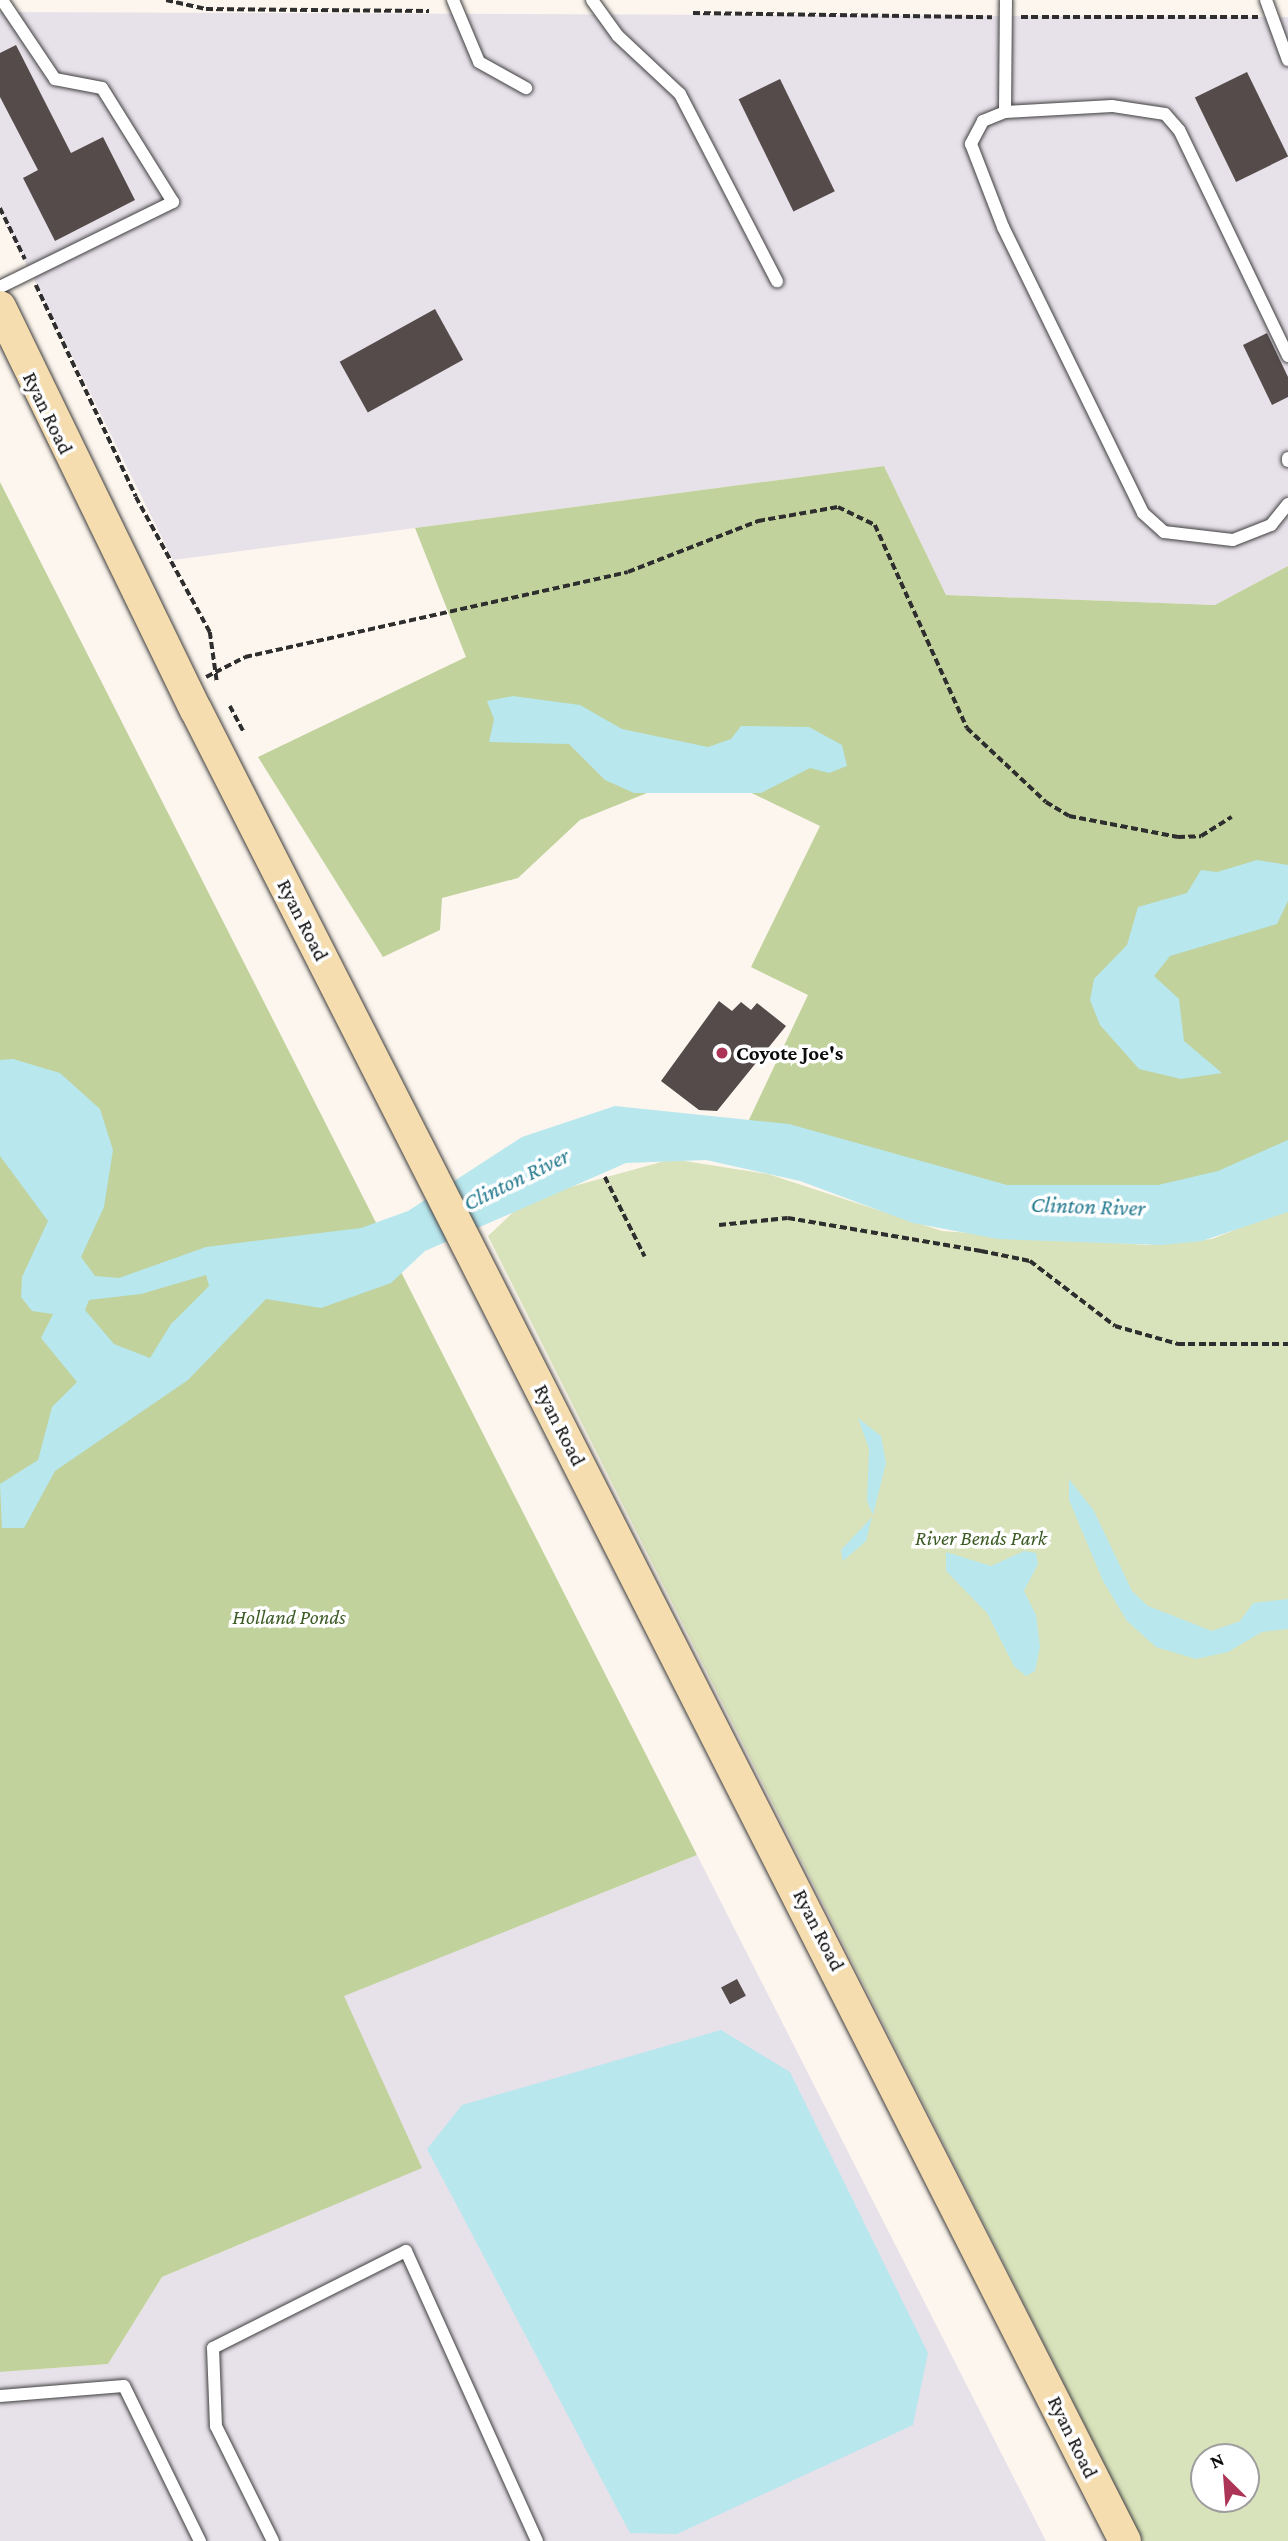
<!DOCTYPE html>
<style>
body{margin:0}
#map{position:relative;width:1288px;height:2541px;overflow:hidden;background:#fdf6ee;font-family:"Crimson Pro",serif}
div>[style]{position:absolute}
.industrial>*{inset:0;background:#e7e1ea}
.green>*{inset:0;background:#d9e3bb}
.forest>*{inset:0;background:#c1d29c}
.water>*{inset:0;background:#b8e7ee}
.building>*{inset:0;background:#544b4a;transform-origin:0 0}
.path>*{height:3.5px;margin-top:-1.75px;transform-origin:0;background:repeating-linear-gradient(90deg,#2e2e2e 0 7px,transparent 0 10.5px)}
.roads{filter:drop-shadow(0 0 2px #3f3f3f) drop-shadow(0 0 2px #3f3f3f)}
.lane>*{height:12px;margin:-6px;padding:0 6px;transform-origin:6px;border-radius:6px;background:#fff}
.secondary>*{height:32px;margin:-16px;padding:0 16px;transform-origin:16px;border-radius:16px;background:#f5ddb0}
.dots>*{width:19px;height:19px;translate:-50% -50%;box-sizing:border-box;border:4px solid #fff;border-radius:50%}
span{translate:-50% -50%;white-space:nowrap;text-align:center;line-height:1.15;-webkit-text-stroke:7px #fff;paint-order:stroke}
.street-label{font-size:21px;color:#0c0c0c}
.poi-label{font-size:21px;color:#0c0c0c;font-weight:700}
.left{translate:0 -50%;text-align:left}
.park-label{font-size:21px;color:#3d5c25;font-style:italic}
.water-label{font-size:23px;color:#257a8f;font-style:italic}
.north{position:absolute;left:1190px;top:2443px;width:70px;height:70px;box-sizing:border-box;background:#fff;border:2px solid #9e9e9e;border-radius:50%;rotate:335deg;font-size:19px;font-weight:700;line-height:28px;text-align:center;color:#0c0c0c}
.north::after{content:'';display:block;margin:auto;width:24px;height:32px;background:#ac3557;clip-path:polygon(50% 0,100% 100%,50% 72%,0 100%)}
</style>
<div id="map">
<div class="industrial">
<i style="clip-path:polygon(0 12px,1288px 17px,1288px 566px,1215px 605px,946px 595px,884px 466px,173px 560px,0 211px)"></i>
<i style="clip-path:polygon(697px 1855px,1046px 2541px,0 2541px,0 2372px,108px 2364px,162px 2277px,421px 2168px,343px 1996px)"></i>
</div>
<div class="green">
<i style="clip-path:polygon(evenodd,672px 1159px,768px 1174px,942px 1231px,1147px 1245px,1212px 1239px,1288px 1209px,1288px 2541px,1143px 2541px,488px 1236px,527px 1199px,672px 1159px,1204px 2457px,1246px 2457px,1246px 2499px,1204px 2499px,1204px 2457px)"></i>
</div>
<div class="forest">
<i style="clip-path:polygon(884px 466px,946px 595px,1215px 605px,1288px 566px,1288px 1167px,1000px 1211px,738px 1143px,808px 995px,751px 967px,820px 826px,704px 770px,580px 820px,518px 878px,442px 898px,440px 930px,383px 957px,258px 757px,466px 657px,415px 528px)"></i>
<i style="clip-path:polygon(0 482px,697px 1855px,344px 1996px,422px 2168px,162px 2277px,108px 2364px,0 2372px)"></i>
</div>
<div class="water">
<i style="clip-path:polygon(513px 696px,580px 705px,622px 729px,708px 747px,731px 739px,741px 726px,809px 727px,842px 745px,847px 766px,829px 773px,810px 768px,761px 793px,634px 793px,605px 780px,569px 744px,489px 742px,494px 719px,487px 701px)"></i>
<i style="clip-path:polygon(1257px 860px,1288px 865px,1288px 901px,1277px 924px,1170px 956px,1154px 976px,1179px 999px,1184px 1041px,1222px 1073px,1181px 1079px,1139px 1069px,1100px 1025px,1090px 1000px,1094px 979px,1127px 945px,1138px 907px,1187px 893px,1201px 870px,1217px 872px)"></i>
<i style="clip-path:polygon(evenodd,13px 1059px,60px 1073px,100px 1109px,113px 1150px,104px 1207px,81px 1257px,95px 1276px,119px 1278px,206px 1247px,361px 1228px,408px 1211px,522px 1137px,615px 1106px,789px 1124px,1007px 1185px,1158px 1185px,1218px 1171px,1288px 1140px,1288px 1212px,1202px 1241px,1162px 1245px,998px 1239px,913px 1223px,800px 1181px,706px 1160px,626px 1163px,425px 1251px,391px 1283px,321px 1308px,266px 1299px,188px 1380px,55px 1471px,24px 1528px,2px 1528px,0 1484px,38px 1460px,52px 1407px,77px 1382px,41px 1338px,53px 1314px,32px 1311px,21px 1297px,22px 1277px,48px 1221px,0 1156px,0 1060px,13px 1059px,206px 1275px,209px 1286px,171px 1324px,150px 1358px,114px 1344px,85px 1310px,89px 1300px,141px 1294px,206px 1275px)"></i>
<i style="clip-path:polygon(858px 1418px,881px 1436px,886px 1463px,873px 1515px,867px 1501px,869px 1449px)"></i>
<i style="clip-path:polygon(1069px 1479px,1094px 1511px,1132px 1591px,1148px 1606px,1212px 1631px,1240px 1621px,1253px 1603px,1288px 1599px,1288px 1629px,1262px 1632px,1228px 1652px,1196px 1659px,1156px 1647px,1127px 1621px,1103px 1581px,1069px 1500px)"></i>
<i style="clip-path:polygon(872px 1517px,866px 1541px,843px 1561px,841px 1550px)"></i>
<i style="clip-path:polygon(1024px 1551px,1036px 1553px,1038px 1564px,1024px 1591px,1036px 1615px,1040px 1646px,1035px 1671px,1026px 1676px,1014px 1666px,987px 1613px,946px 1571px,946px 1552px,991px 1566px)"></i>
<i style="clip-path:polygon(721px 2030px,790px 2072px,928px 2353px,913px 2425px,677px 2534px,630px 2533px,427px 2149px,462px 2105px)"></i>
</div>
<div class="building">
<i style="clip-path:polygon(16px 45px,71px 153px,103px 137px,135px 200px,55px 241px,23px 178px,38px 170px,0 97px,0 53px)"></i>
<i style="left:1247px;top:72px;width:94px;height:58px;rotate:64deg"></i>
<i style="left:780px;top:79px;width:125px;height:46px;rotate:64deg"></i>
<i style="left:435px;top:309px;width:58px;height:109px;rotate:61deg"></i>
<i style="clip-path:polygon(1267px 333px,1288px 377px,1288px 397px,1272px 405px,1243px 345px)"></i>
<i style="clip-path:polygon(719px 1001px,732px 1011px,741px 1002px,751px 1010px,757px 1003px,786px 1026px,717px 1111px,699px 1110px,661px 1081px)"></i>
<i style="left:737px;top:1979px;width:19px;height:18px;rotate:62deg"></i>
</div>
<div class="path">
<i style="left:166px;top:0;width:41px;rotate:12.7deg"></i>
<i style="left:206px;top:9px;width:223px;rotate:0.5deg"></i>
<i style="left:693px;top:13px;width:299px;rotate:0.8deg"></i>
<i style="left:1021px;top:17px;width:237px"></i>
<i style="left:0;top:208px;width:57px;rotate:63.9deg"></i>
<i style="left:36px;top:285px;width:234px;rotate:64.7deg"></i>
<i style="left:136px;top:497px;width:154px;rotate:61.3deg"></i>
<i style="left:210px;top:632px;width:50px;rotate:82deg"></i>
<i style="left:206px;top:677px;width:44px;rotate:-27.1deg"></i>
<i style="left:245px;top:657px;width:392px;rotate:-12.5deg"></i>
<i style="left:628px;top:572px;width:140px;rotate:-21.4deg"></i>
<i style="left:758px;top:521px;width:81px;rotate:-9.9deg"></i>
<i style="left:838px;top:507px;width:41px;rotate:25.9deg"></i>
<i style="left:875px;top:525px;width:223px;rotate:65.6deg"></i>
<i style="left:967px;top:728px;width:108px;rotate:43.1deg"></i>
<i style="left:1046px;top:802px;width:27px;rotate:31deg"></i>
<i style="left:1069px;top:816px;width:111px;rotate:10.9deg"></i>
<i style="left:1178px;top:837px;width:23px;rotate:-2deg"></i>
<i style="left:1201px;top:836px;width:36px;rotate:-32deg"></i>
<i style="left:230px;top:706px;width:30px;rotate:62deg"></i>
<i style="left:605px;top:1177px;width:89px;rotate:63.4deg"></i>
<i style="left:719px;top:1225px;width:69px;rotate:-5.8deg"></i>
<i style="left:788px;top:1218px;width:196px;rotate:9.7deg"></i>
<i style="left:981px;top:1251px;width:50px;rotate:11.5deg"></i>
<i style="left:1030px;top:1261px;width:107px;rotate:37.4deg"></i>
<i style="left:1115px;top:1326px;width:66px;rotate:15.9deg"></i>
<i style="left:1178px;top:1344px;width:110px"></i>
</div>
<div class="roads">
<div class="lane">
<i style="left:453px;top:0;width:67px;rotate:67.2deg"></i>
<i style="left:479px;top:62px;width:54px;rotate:29deg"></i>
<i style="left:592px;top:0;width:44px;rotate:54.2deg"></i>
<i style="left:618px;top:36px;width:85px;rotate:43.1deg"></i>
<i style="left:680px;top:94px;width:211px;rotate:62.6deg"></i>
<i style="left:1266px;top:0;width:64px;rotate:69.9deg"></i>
<i style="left:1005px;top:112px;width:112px;rotate:-89.5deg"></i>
<i style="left:0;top:287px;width:193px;rotate:-26.2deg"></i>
<i style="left:173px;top:202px;width:134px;rotate:-121.9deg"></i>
<i style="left:102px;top:88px;width:48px;rotate:-169.2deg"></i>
<i style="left:55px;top:79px;width:95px;rotate:-123.9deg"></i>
<i style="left:1288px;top:356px;width:251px;rotate:-115.7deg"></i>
<i style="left:1179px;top:130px;width:21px;rotate:-131deg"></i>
<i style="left:1165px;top:114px;width:54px;rotate:-171.4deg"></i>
<i style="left:1112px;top:106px;width:107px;rotate:176.8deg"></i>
<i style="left:1005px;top:112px;width:24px;rotate:158deg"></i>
<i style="left:983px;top:121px;width:26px;rotate:118deg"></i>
<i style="left:971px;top:144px;width:89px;rotate:68.9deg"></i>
<i style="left:1003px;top:227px;width:318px;rotate:63.9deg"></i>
<i style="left:1143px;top:513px;width:28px;rotate:42deg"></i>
<i style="left:1164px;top:532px;width:69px;rotate:6.6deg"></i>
<i style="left:1233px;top:540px;width:41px;rotate:-21.5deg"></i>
<i style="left:1271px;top:525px;width:27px;rotate:-51deg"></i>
<i style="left:1288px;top:458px;width:3px;rotate:90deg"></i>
<i style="left:0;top:2396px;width:124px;rotate:-4.6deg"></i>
<i style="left:124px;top:2386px;width:173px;rotate:63.9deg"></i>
<i style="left:273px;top:2541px;width:128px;rotate:-116.4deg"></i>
<i style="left:216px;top:2426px;width:78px;rotate:-92.2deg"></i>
<i style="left:213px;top:2348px;width:216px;rotate:-26.7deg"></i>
<i style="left:406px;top:2251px;width:318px;rotate:65.7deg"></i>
</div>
<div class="secondary">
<i style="left:0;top:307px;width:448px;rotate:64.1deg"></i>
<i style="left:196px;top:710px;width:2053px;rotate:63.1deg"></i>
</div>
</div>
<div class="dots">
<i style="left:722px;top:1053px;background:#ac3557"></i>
</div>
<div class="street-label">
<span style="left:48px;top:413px;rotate:64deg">Ryan Road</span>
<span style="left:303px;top:920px;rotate:63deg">Ryan Road</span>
<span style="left:560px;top:1425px;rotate:63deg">Ryan Road</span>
<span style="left:819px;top:1930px;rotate:63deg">Ryan Road</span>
<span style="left:1073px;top:2437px;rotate:64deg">Ryan Road</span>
</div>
<div class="poi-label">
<span class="left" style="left:736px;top:1053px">Coyote Joe's</span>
</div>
<div class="park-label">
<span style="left:981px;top:1538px">River Bends Park</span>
<span style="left:289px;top:1617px">Holland Ponds</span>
</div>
<div class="water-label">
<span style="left:516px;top:1179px;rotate:-26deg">Clinton River</span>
<span style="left:1088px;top:1206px;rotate:2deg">Clinton River</span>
</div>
<div class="north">N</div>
</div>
